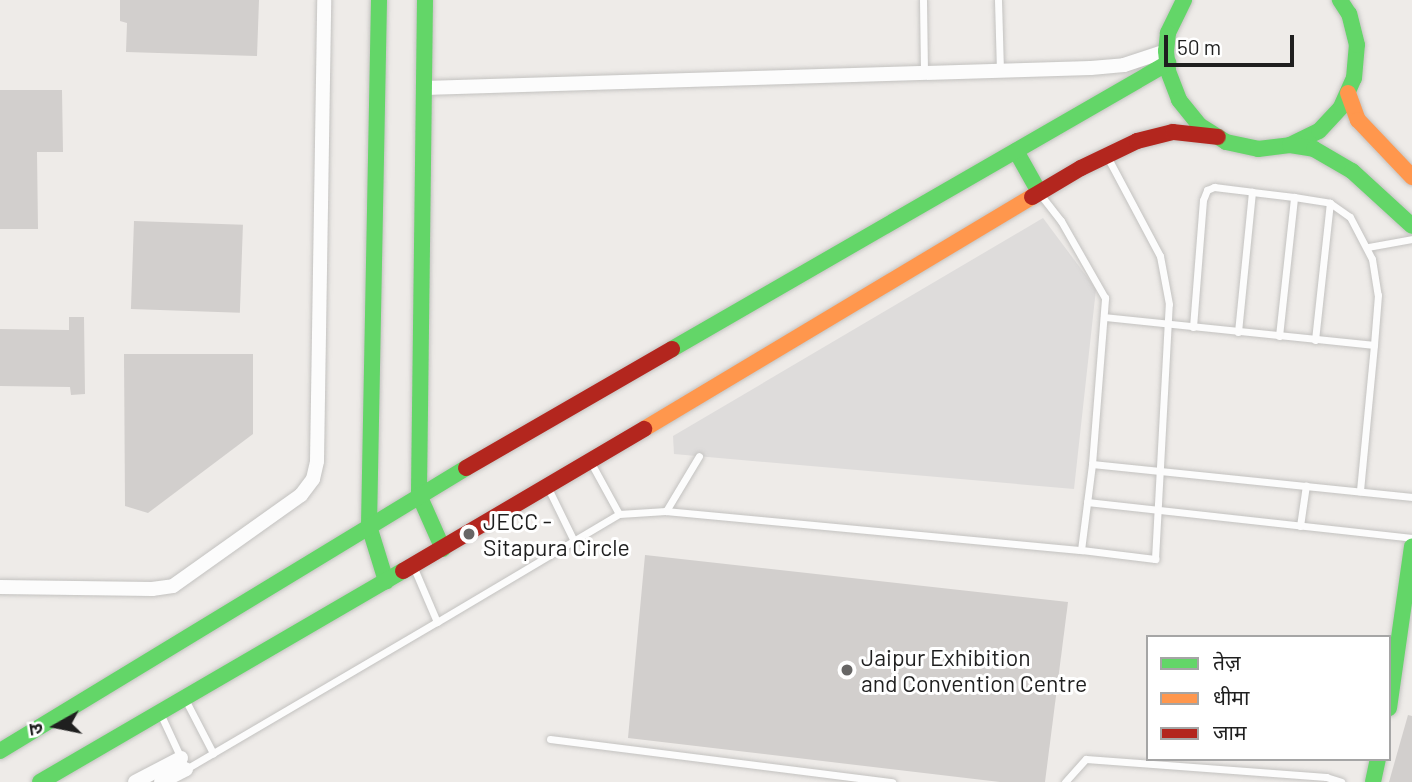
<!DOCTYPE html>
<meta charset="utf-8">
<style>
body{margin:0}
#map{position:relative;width:1412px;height:782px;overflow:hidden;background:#eeebe8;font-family:Barlow,"Noto Sans Devanagari",sans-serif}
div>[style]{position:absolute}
.parking>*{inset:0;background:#dedcdb}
.building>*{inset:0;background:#d2cfcd;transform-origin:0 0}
.roads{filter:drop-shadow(0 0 2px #c3c2c0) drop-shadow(0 0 2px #c3c2c0)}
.lane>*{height:7px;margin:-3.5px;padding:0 3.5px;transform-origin:3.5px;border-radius:3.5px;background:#fcfcfc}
.street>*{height:14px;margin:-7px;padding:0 7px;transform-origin:7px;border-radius:7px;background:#fcfcfc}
.fast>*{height:16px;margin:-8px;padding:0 8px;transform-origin:8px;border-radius:8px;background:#63d668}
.slow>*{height:16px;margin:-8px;padding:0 8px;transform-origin:8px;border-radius:8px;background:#ff974d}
.jam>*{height:16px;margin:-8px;padding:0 8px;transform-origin:8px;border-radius:8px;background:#b3261e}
.dots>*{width:19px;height:19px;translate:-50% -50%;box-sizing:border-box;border:4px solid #fff;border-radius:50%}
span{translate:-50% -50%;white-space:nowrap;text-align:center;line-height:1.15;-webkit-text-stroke:6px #fff;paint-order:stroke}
.poi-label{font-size:23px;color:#1f1f1f}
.left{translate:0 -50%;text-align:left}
.legend{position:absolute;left:1146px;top:635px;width:245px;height:126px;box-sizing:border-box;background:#fff;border:2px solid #a5a5a5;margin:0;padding:9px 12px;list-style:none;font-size:21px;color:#1f1f1f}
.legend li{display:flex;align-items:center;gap:14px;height:35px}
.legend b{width:35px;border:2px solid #a5a5a5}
.north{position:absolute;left:21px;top:691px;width:70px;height:70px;-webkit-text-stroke:5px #fff;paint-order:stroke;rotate:261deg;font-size:19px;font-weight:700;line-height:28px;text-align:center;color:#1f1f1f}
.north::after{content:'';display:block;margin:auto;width:24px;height:32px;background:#1f1f1f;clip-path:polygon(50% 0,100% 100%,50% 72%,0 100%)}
.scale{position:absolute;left:1164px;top:35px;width:130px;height:32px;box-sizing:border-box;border:4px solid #1f1f1f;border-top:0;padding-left:9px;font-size:21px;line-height:24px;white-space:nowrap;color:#1f1f1f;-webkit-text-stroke:5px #fff;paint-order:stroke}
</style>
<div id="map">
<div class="parking">
<i style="clip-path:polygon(1043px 218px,1096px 289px,1074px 489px,674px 454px,673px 436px)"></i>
</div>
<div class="building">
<i style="clip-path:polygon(120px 0,259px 0,257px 56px,126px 52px,127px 23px,120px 21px)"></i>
<i style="clip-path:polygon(0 90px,62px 90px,63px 152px,37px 152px,38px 229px,0 229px)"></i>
<i style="left:134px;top:221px;width:109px;height:88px;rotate:2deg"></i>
<i style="clip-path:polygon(69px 317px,84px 317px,85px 394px,71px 395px,70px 387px,0 386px,0 329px,69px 330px)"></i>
<i style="clip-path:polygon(124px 354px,253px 354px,253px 434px,148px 513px,125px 506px)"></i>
<i style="clip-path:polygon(645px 555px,1068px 602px,1045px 782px,1000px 782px,628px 738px)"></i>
<i style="clip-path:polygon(1408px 715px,1412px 716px,1412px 782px,1389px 782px)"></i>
</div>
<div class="roads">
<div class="lane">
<i style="left:923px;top:0;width:73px;rotate:89.2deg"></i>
<i style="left:998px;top:0;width:70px;rotate:88.4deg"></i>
<i style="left:1368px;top:247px;width:45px;rotate:-10.3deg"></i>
<i style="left:1104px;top:317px;width:271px;rotate:5.9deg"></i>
<i style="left:1374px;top:345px;width:147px;rotate:95.5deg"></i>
<i style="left:1193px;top:327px;width:127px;rotate:-85.5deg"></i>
<i style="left:1203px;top:200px;width:11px;rotate:-68deg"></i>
<i style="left:1207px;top:190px;width:8px;rotate:-23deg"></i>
<i style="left:1214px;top:187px;width:38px;rotate:7deg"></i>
<i style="left:1238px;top:332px;width:141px;rotate:-84.3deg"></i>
<i style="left:1252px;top:192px;width:42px;rotate:6.8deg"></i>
<i style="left:1279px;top:336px;width:140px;rotate:-83.8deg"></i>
<i style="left:1294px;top:197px;width:36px;rotate:9deg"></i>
<i style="left:1315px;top:340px;width:138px;rotate:-83.8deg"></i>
<i style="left:1330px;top:203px;width:24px;rotate:35deg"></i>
<i style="left:1350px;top:217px;width:47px;rotate:62.4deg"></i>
<i style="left:1372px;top:259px;width:36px;rotate:81deg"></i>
<i style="left:1378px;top:295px;width:50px;rotate:94.6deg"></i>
<i style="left:590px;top:461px;width:60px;rotate:61.3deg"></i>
<i style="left:619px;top:514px;width:47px;rotate:-3.7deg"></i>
<i style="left:666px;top:511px;width:64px;rotate:-59deg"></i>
<i style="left:1092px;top:464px;width:322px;rotate:5.9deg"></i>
<i style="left:548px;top:488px;width:59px;rotate:63.9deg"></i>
<i style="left:1087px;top:502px;width:327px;rotate:6.3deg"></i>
<i style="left:666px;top:511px;width:417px;rotate:5.4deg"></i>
<i style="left:1081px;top:550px;width:87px;rotate:-82.7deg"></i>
<i style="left:1092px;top:464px;width:167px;rotate:-85.5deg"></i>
<i style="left:1105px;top:298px;width:89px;rotate:-119.7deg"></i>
<i style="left:1061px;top:221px;width:36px;rotate:-128deg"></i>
<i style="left:1300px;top:526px;width:41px;rotate:-81.7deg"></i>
<i style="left:1081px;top:550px;width:75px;rotate:6.9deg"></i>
<i style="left:1155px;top:559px;width:255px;rotate:-86.9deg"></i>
<i style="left:1169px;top:304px;width:49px;rotate:-100.6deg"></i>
<i style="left:1160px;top:256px;width:111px;rotate:-118deg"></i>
<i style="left:437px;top:622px;width:212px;rotate:-30.7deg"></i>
<i style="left:186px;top:701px;width:59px;rotate:62.6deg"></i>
<i style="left:160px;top:713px;width:62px;rotate:65.1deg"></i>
<i style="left:186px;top:769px;width:291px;rotate:-30.4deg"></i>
<i style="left:437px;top:622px;width:59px;rotate:-113.1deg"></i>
<i style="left:550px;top:739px;width:345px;rotate:7.2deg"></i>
<i style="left:1065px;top:782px;width:31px;rotate:-48deg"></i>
<i style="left:1086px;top:759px;width:241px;rotate:4.3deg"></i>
<i style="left:1326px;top:777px;width:16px;rotate:18deg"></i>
</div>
<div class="street">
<i style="left:424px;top:88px;width:667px;rotate:-1.72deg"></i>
<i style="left:1091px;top:68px;width:33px;rotate:-5deg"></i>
<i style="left:1124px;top:65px;width:44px;rotate:-18.4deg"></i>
<i style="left:0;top:587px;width:152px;rotate:0.8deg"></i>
<i style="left:152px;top:589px;width:21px;rotate:-8deg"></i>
<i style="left:173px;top:586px;width:157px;rotate:-35.4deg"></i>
<i style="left:301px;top:495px;width:20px;rotate:-53deg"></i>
<i style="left:313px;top:479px;width:18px;rotate:-77deg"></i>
<i style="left:317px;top:461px;width:461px;rotate:-89.1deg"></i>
<i style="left:135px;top:782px;width:52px;rotate:-27.6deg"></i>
<i style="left:161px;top:782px;width:28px;rotate:-27deg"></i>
</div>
<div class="fast">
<i style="left:379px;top:0;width:526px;rotate:91.09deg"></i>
<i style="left:369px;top:526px;width:58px;rotate:72.8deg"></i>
<i style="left:425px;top:0;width:495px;rotate:90.7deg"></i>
<i style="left:419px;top:495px;width:59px;rotate:66deg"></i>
<i style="left:1184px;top:0;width:37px;rotate:116deg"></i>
<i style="left:1168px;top:33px;width:18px;rotate:96deg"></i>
<i style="left:1166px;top:51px;width:20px;rotate:84deg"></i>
<i style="left:1168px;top:71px;width:31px;rotate:69deg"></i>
<i style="left:1179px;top:100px;width:32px;rotate:51deg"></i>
<i style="left:1199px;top:125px;width:32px;rotate:32deg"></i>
<i style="left:1226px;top:142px;width:33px;rotate:12deg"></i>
<i style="left:1258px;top:149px;width:32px;rotate:-7deg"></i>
<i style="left:1290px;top:145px;width:32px;rotate:-26deg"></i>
<i style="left:1319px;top:131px;width:33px;rotate:-47deg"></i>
<i style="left:1341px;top:107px;width:32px;rotate:-66deg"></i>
<i style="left:1354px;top:78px;width:33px;rotate:-85deg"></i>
<i style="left:1357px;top:45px;width:32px;rotate:-104deg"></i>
<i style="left:1349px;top:14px;width:17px;rotate:-123deg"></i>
<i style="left:1290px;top:145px;width:24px;rotate:9deg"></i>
<i style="left:1314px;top:149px;width:44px;rotate:30.1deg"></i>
<i style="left:1352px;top:171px;width:81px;rotate:42.5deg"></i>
<i style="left:1016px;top:151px;width:47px;rotate:60.7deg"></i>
<i style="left:672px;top:349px;width:573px;rotate:-29.97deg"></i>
<i style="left:1389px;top:708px;width:163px;rotate:-81.9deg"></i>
<i style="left:0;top:751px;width:545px;rotate:-31.27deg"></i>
<i style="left:40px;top:782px;width:420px;rotate:-30.2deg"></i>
<i style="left:1373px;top:782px;width:24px;rotate:-78deg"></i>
</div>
<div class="slow">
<i style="left:1348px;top:93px;width:29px;rotate:70deg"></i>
<i style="left:1358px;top:120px;width:79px;rotate:46.5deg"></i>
<i style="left:644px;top:429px;width:452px;rotate:-30.9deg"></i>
</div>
<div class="jam">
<i style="left:1032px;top:197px;width:57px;rotate:-30.6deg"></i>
<i style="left:1081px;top:168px;width:62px;rotate:-25.7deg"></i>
<i style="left:1137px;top:141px;width:37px;rotate:-14deg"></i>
<i style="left:1173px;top:132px;width:45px;rotate:6.3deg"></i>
<i style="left:466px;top:468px;width:238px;rotate:-30deg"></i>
<i style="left:403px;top:571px;width:280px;rotate:-30.5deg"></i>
</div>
</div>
<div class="dots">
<i style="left:469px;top:534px;background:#676665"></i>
<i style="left:847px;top:670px;background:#676665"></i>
</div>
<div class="poi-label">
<span class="left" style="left:483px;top:534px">JECC -<br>Sitapura Circle</span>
<span class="left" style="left:861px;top:670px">Jaipur Exhibition<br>and Convention Centre</span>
</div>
<ul class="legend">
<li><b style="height:9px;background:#63d668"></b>तेज़</li>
<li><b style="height:9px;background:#ff974d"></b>धीमा</li>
<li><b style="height:9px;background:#b3261e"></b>जाम</li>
</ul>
<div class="north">उ</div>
<div class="scale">50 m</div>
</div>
